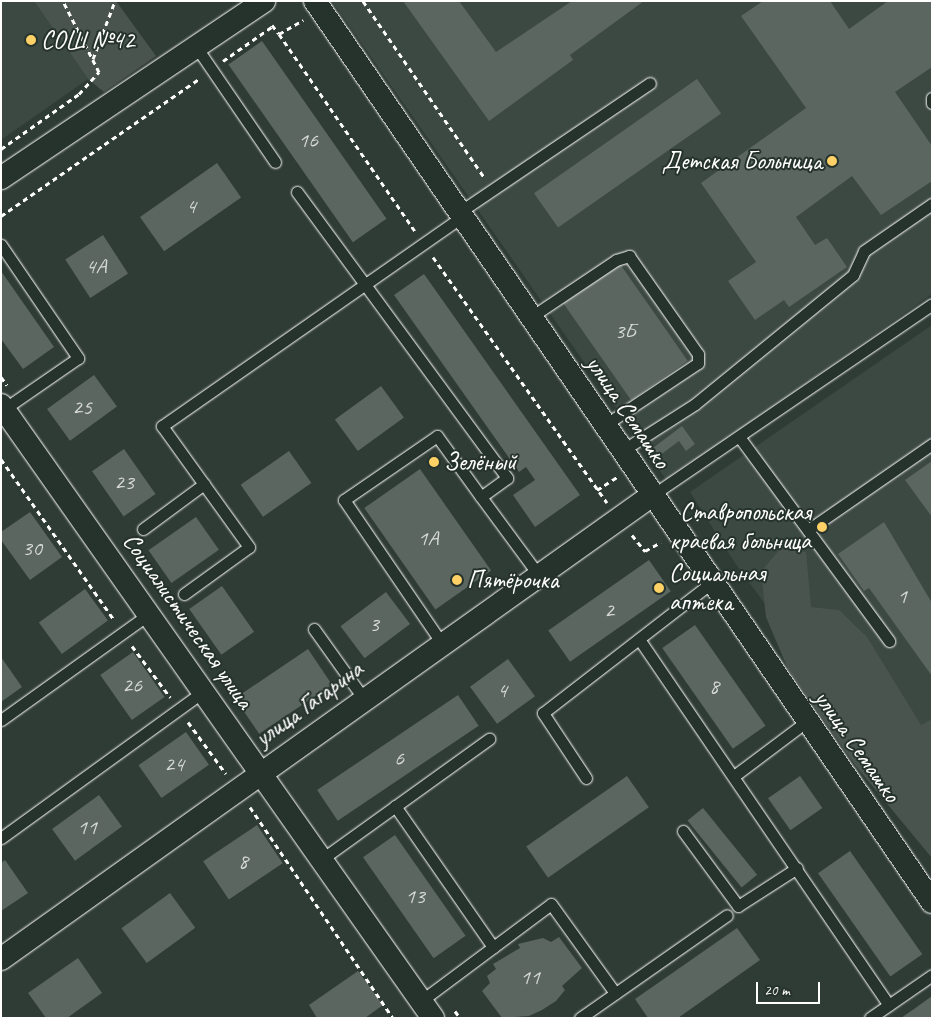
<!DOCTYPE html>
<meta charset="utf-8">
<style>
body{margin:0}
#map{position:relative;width:933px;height:1019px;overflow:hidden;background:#2f3b35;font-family:Caveat,sans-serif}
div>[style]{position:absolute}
.built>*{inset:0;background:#3c4842}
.green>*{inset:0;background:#4a544f}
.building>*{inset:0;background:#5b6661;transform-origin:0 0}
.path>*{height:3px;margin-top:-1.5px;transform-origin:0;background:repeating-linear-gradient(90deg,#fff 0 5px,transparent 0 9px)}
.roads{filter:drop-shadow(0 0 1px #fff) drop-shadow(0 0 1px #fff)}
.service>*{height:11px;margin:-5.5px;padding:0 5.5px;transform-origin:5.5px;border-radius:5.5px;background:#26332d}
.minor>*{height:22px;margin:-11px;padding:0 11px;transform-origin:11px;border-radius:11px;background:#26332d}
.dots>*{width:14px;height:14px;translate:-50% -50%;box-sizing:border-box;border:2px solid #26332d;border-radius:50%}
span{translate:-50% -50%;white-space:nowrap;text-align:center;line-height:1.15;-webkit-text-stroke:4px #26332d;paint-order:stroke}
.number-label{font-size:22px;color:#d6d9d8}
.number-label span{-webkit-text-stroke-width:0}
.poi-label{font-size:25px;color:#fff}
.left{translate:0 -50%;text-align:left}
.right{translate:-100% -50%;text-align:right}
.street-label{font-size:25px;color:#fff}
.frame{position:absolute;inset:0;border:2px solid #fff;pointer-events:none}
.scale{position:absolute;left:756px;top:982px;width:64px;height:22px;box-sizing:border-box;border:2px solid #fff;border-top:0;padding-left:6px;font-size:15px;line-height:18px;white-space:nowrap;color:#fff;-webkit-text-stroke:4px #26332d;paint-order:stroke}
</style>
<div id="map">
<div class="built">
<i style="clip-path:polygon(1px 1px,34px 1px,88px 79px,1px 140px)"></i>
<i style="clip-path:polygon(332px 1px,932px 1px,932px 294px,667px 481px)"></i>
<i style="clip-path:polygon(932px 325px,932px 729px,881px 763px,735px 563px,690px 492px)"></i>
</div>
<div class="green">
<i style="clip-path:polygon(34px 1px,116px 1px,156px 56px,104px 92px,88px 79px)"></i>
<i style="clip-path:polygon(780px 549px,806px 552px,811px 607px,839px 610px,867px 637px,921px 725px,932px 719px,932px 858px,855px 765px,788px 669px,766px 617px,761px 572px)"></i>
</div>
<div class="building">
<i style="clip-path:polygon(403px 1px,459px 1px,496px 52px,572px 1px,644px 1px,570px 55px,573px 60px,489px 121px)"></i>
<i style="clip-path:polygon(763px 1px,830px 1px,849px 29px,888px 1px,932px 1px,932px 67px,895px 92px,932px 146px,932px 181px,881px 215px,852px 176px,796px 217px,815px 245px,827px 238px,847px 267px,789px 307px,784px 300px,755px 320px,728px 281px,756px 262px,701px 183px,806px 108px,741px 16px)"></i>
<i style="left:262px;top:41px;width:217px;height:41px;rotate:55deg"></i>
<i style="left:697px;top:79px;width:42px;height:199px;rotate:55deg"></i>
<i style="left:217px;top:163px;width:42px;height:94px;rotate:55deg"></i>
<i style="left:103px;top:235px;width:46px;height:45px;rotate:57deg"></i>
<i style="left:620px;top:264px;width:118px;height:69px;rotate:55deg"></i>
<i style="clip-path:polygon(1px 271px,54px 347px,23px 369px,1px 339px)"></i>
<i style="clip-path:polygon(424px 274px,580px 495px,535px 527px,513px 495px,535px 480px,526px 467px,519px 472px,394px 295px)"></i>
<i style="left:94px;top:375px;width:39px;height:58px;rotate:54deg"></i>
<i style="left:381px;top:386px;width:39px;height:57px;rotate:54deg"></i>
<i style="clip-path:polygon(682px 426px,695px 444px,686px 451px,679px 441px,659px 456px,653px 448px)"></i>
<i style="left:124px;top:449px;width:55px;height:39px;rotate:55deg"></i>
<i style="left:289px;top:451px;width:39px;height:59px;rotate:55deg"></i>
<i style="clip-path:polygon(932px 461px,932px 517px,905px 480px)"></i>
<i style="left:420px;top:469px;width:124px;height:68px;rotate:55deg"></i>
<i style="clip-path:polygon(30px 512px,62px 557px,30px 580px,1px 540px,1px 532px)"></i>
<i style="left:196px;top:517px;width:40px;height:58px;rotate:55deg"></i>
<i style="clip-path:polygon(884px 522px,932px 603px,932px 676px,869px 588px,864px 591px,838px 554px)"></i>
<i style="left:649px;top:560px;width:38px;height:123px;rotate:55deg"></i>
<i style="left:222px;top:586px;width:56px;height:40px;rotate:55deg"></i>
<i style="left:85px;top:589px;width:39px;height:57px;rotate:54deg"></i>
<i style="left:386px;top:592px;width:40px;height:57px;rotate:53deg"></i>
<i style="left:695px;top:625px;width:123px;height:40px;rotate:55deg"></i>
<i style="left:308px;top:649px;width:43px;height:88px;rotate:56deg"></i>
<i style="left:133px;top:652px;width:55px;height:40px;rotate:55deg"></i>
<i style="clip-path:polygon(1px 657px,22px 687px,1px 702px)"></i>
<i style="left:508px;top:659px;width:46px;height:47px;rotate:54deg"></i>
<i style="left:458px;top:695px;width:37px;height:170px;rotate:56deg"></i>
<i style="left:186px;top:732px;width:40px;height:58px;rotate:55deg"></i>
<i style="left:627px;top:776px;width:38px;height:123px;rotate:55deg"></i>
<i style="left:800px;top:776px;width:39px;height:39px;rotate:55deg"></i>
<i style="left:99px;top:795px;width:39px;height:58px;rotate:54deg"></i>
<i style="left:703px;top:808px;width:86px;height:20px;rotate:51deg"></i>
<i style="left:257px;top:825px;width:46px;height:65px;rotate:56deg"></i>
<i style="left:395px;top:835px;width:123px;height:39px;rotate:55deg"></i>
<i style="left:850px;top:851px;width:126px;height:39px;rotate:55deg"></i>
<i style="clip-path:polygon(5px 860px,28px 893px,1px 911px,1px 863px)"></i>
<i style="left:170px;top:893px;width:43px;height:60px;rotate:54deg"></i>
<i style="clip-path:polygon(737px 928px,760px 960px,678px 1018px,648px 1018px,635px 999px)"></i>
<i style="clip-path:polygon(559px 937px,582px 968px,562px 986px,565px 990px,556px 1001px,542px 1010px,529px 1016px,502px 1018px,482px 991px,490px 983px,487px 976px,496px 969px,493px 964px,520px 948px,518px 944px,543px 938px,551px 942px)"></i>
<i style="clip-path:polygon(78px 958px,102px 993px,67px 1018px,46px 1018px,28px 993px)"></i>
<i style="clip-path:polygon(358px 971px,383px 1005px,365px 1018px,317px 1018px,309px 1005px)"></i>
<i style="clip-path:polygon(932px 996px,932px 1018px,901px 1018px,914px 1009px)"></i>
</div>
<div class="path">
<i style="left:363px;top:1px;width:214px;rotate:55.5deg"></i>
<i style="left:272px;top:25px;width:11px;rotate:52deg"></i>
<i style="left:279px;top:34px;width:28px;rotate:-30deg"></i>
<i style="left:279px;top:34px;width:239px;rotate:55.4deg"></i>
<i style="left:93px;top:59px;width:62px;rotate:-69.2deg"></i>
<i style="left:223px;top:61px;width:61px;rotate:-35deg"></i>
<i style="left:1px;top:149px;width:95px;rotate:-35.2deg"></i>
<i style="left:79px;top:94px;width:30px;rotate:-48deg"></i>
<i style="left:99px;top:72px;width:80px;rotate:-116.9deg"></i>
<i style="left:1px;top:216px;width:242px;rotate:-34.7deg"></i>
<i style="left:433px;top:257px;width:301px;rotate:54.7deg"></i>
<i style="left:1px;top:377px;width:10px;rotate:53deg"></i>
<i style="left:1px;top:459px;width:197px;rotate:54.9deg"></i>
<i style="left:597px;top:490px;width:24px;rotate:-33deg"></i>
<i style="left:696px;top:520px;width:12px;rotate:-35deg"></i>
<i style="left:632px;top:535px;width:21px;rotate:51deg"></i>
<i style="left:645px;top:551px;width:18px;rotate:-29deg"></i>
<i style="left:132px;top:646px;width:64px;rotate:53.3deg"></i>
<i style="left:188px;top:722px;width:64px;rotate:53.8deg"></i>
<i style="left:250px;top:807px;width:255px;rotate:55.9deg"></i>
<i style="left:455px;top:1011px;width:9px;rotate:54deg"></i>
</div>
<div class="roads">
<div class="service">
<i style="left:197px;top:48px;width:138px;rotate:55.6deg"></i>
<i style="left:932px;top:98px;width:5px;rotate:90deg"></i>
<i style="left:297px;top:192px;width:355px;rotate:53.7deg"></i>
<i style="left:507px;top:478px;width:32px;rotate:144deg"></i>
<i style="left:481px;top:497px;width:94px;rotate:53.6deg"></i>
<i style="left:461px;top:211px;width:228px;rotate:-34.1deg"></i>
<i style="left:1px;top:245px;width:137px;rotate:55.7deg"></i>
<i style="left:78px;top:358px;width:90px;rotate:145.4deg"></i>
<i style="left:531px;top:317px;width:102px;rotate:-33.8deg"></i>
<i style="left:616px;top:260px;width:14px;rotate:-17deg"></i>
<i style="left:629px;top:256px;width:120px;rotate:54.9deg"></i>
<i style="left:698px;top:354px;width:9px;rotate:90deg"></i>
<i style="left:698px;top:363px;width:114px;rotate:146.4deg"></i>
<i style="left:740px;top:438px;width:252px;rotate:53.7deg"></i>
<i style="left:620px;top:452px;width:89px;rotate:-32.6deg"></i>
<i style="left:695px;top:404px;width:204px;rotate:-39.2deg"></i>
<i style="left:853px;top:275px;width:26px;rotate:-65deg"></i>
<i style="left:864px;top:251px;width:83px;rotate:-34.7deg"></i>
<i style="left:651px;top:496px;width:340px;rotate:-34.3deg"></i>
<i style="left:143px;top:529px;width:76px;rotate:-36.4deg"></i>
<i style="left:808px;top:530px;width:151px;rotate:-34.7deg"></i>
<i style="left:184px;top:594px;width:80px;rotate:-35.9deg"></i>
<i style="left:249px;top:547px;width:149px;rotate:-125.7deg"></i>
<i style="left:162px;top:426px;width:368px;rotate:-34.9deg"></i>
<i style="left:314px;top:629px;width:86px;rotate:54.5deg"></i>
<i style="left:639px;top:639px;width:443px;rotate:55.7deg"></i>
<i style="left:441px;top:642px;width:172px;rotate:-124.3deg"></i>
<i style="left:344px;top:500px;width:113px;rotate:-34.5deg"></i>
<i style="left:437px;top:436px;width:75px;rotate:54.2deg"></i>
<i style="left:1px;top:720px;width:182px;rotate:-35.6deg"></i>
<i style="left:734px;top:776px;width:90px;rotate:-36.9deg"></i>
<i style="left:586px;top:778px;width:78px;rotate:-123.5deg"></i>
<i style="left:543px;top:713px;width:211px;rotate:-37.7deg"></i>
<i style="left:395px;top:806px;width:172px;rotate:55.2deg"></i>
<i style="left:683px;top:831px;width:93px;rotate:53.7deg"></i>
<i style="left:738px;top:906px;width:70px;rotate:-32.8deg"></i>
<i style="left:1px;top:838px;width:251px;rotate:-35.9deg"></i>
<i style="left:322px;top:859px;width:206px;rotate:-35.7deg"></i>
<i style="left:421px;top:1001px;width:162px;rotate:-36.7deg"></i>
<i style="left:551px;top:904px;width:110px;rotate:54.3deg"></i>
<i style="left:580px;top:1018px;width:179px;rotate:-35deg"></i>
<i style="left:870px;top:1018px;width:75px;rotate:-34.7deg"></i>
</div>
<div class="minor">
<i style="left:315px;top:1px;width:1092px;rotate:55.6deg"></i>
<i style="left:1px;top:178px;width:317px;rotate:-33.9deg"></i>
<i style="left:1px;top:405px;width:750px;rotate:54.83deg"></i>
<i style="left:1px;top:959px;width:798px;rotate:-35.46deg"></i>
</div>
</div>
<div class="dots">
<i style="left:31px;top:40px;background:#ffd166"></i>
<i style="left:832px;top:161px;background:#ffd166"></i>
<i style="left:434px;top:462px;background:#ffd166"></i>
<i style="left:822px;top:527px;background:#ffd166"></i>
<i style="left:457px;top:580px;background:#ffd166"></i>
<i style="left:659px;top:588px;background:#ffd166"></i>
</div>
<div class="number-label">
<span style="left:308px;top:141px">16</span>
<span style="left:191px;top:207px">4</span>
<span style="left:96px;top:267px">4А</span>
<span style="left:625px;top:332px">3Б</span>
<span style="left:82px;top:408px">25</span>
<span style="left:124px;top:483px">23</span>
<span style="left:428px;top:539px">1А</span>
<span style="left:32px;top:549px">30</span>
<span style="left:902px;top:597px">1</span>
<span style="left:609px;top:611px">2</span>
<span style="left:374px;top:625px">3</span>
<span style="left:132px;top:686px">26</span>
<span style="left:714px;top:687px">8</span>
<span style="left:502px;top:691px">4</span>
<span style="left:399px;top:759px">6</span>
<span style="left:174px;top:765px">24</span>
<span style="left:87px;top:828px">11</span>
<span style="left:243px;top:862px">8</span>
<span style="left:415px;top:897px">13</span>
<span style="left:530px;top:978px">11</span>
</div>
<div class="poi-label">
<span class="left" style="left:41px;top:40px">СОШ №42</span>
<span class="right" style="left:822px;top:161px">Детская Больница</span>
<span class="left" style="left:444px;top:462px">Зелёный</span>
<span class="right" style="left:811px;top:527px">Ставропольская<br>краевая больница</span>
<span class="left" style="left:669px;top:588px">Социальная<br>аптека</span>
<span class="left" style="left:467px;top:580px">Пятёрочка</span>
</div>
<div class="street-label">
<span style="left:628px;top:412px;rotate:56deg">улица Семашко</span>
<span style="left:188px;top:621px;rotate:55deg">Социалистическая улица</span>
<span style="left:309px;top:704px;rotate:-36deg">улица Гагарина</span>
<span style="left:857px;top:746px;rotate:55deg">улица Семашко</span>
</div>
<div class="frame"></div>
<div class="scale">20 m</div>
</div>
